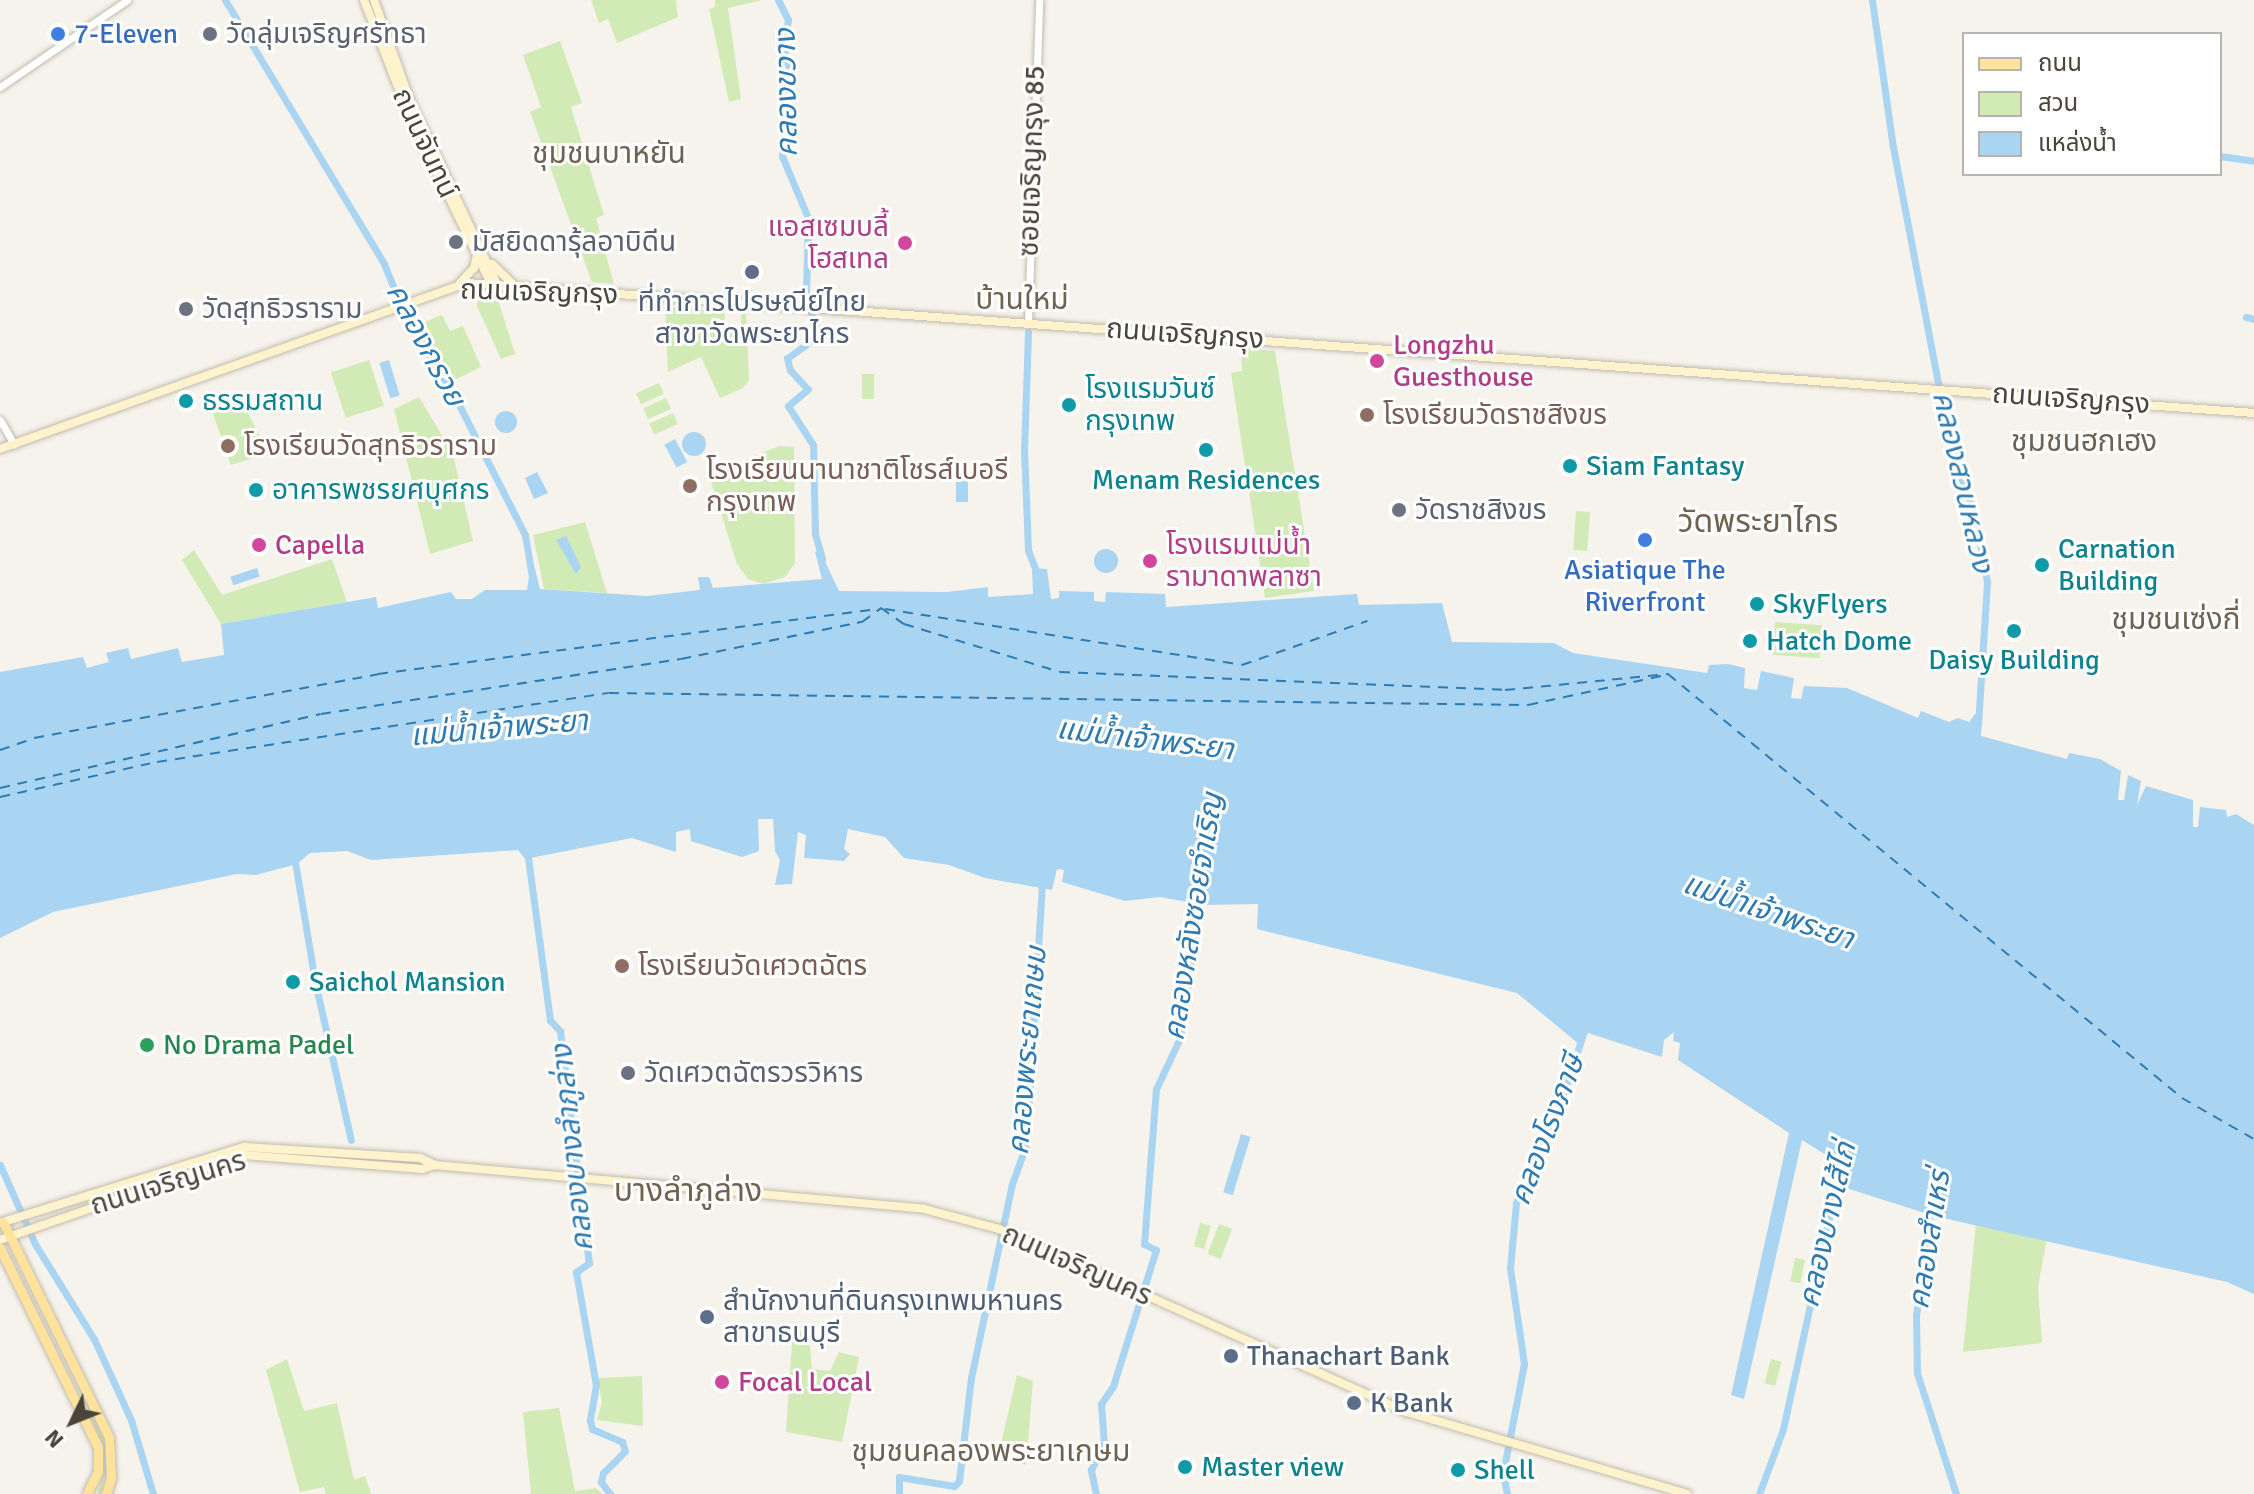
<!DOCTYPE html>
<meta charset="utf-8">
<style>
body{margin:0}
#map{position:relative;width:2254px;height:1494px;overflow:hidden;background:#f6f3ec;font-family:Signika,"Noto Sans Thai",sans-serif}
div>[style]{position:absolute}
.green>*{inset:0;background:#d2eab5;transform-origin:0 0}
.water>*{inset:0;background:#a9d4f2;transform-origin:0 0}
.round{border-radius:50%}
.canal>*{height:7px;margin:-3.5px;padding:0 3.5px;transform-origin:3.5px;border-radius:3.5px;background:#a9d4f2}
.ferry>*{height:2px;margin-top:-1px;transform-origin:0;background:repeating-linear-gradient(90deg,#2e7ab2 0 10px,transparent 0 18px)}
.roads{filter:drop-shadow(0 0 2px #c2bbae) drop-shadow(0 0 2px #c2bbae)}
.tertiary>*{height:7px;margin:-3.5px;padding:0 3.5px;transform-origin:3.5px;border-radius:3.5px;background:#fff}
.secondary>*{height:8px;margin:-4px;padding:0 4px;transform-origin:4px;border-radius:4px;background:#fff3cd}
.primary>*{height:9px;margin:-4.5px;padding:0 4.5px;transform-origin:4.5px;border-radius:4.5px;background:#ffe39c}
.dots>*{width:22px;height:22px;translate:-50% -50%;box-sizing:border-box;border:4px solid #fff;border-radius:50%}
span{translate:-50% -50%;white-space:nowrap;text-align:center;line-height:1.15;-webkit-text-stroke:6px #fff;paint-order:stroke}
.shop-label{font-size:28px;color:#366cbe}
.left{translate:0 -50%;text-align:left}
.worship-label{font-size:28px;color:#5b616d}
.street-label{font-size:28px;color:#4b4439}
.hotel-label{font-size:28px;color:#b23c85}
.right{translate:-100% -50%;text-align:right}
.service-label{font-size:28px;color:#4e5e75}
.culture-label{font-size:28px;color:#0d838f}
.education-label{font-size:28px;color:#785e54}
.leisure-label{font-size:28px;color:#27864d}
.water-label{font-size:30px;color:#2e7ab2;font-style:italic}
.neighbourhood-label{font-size:30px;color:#6e6250}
.quarter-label{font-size:32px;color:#6e6250}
.legend{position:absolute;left:1962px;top:32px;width:260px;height:144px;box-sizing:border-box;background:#fff;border:2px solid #b7b4b0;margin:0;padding:10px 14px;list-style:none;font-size:24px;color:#4b4439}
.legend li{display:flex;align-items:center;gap:16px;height:40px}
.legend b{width:40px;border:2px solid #b7b4b0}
.north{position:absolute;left:32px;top:1382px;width:80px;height:80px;-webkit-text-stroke:6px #fff;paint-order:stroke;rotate:227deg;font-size:22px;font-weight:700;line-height:32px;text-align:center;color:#4b4439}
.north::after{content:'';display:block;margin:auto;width:28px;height:36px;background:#4b4439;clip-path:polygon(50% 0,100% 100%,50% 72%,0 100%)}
</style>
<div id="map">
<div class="green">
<i style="clip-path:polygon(591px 0,676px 0,678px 17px,617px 43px,608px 19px,599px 23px)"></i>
<i style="clip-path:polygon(715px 0,762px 0,728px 8px,741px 99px,729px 102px,709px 9px,715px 7px)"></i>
<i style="clip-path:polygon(560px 41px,582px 103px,571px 107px,604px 215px,596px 218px,614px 284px,592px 282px,530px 112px,541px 107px,523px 55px)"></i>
<i style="clip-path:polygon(478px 293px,497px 296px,515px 354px,501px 359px,477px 306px)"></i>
<i style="clip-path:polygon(665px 307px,724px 311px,726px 327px,741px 327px,741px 309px,746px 309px,749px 380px,743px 388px,720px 398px,701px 357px,668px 372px)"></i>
<i style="clip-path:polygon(442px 315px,450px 331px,463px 326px,481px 367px,448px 383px,413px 327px)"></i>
<i style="clip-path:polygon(1241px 348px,1275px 351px,1314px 591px,1265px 598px,1231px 373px,1242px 371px)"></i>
<i style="left:369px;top:360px;width:48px;height:40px;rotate:72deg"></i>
<i style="left:862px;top:374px;width:12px;height:25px"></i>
<i style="left:659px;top:383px;width:12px;height:25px;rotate:66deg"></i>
<i style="clip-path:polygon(419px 397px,453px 454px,473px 541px,430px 554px,394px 409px)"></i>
<i style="left:666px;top:398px;width:12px;height:25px;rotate:66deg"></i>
<i style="clip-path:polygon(242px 401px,268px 453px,231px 465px,213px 414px)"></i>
<i style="left:673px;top:413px;width:12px;height:26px;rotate:66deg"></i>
<i style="clip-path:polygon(779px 446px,794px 447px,795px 563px,785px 577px,764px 584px,748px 579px,737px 564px,709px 475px)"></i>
<i style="left:1576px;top:511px;width:14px;height:39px;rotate:4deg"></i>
<i style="clip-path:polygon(585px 522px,607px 593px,544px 589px,533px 535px)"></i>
<i style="clip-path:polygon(194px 550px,222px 595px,332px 559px,347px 602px,221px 624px,182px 560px)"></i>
<i style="left:1775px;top:622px;width:47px;height:33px;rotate:4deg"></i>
<i style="left:1200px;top:1223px;width:11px;height:24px;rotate:15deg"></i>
<i style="clip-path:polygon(1976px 1223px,2047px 1238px,2038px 1287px,2042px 1343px,1963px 1352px)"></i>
<i style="left:1219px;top:1224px;width:14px;height:32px;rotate:21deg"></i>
<i style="left:1795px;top:1258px;width:10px;height:24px;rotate:11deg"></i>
<i style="clip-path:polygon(793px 1329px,809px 1333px,812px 1369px,830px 1371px,839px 1352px,859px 1357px,842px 1442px,786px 1432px)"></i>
<i style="clip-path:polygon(287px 1359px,304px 1411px,337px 1403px,354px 1480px,365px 1476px,371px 1494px,326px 1494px,324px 1487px,300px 1492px,266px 1370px)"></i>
<i style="left:1771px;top:1359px;width:11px;height:25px;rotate:15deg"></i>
<i style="clip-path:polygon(73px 1374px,107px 1442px,110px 1460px,101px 1494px,97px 1494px,106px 1464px,103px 1447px)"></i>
<i style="clip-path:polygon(1017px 1375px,1033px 1381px,1026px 1465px,998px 1456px)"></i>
<i style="clip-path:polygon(642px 1376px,643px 1426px,597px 1420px,602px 1403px,598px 1378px)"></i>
<i style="clip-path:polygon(559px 1408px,575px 1491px,596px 1488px,602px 1494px,531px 1494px,523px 1412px)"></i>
</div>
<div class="water">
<i style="left:389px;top:360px;width:37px;height:10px;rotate:73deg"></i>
<i class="round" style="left:495px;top:411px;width:22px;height:22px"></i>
<i class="round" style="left:682px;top:432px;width:24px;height:24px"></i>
<i style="left:675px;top:439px;width:26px;height:12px;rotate:62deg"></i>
<i style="left:956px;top:471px;width:12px;height:31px"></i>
<i style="clip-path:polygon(537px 472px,548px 493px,534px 499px,525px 478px)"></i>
<i style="clip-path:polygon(566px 536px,581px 567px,576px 574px,556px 540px)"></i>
<i class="round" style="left:1094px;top:549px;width:24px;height:24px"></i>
<i style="clip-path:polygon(820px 551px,839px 591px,947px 592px,988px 587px,988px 597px,1033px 594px,1032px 568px,1047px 569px,1051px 599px,1059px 598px,1059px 591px,1094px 592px,1094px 601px,1105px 602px,1106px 592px,1165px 594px,1166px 607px,1357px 594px,1359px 605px,1442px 603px,1452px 642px,1554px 643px,1573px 653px,1707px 673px,1709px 665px,1728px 664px,1745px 668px,1744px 688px,1757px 690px,1761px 671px,1794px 678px,1791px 698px,1801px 699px,1804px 686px,1847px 688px,1918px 718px,1921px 711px,1949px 722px,1958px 718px,1969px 722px,1975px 714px,1982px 716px,1981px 736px,2067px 759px,2069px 753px,2100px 759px,2121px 771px,2118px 800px,2124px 800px,2128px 775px,2141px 781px,2137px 805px,2146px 786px,2193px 800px,2193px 827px,2198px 827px,2200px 807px,2226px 810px,2227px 817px,2236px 814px,2254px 825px,2254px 1294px,2227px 1282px,1934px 1216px,1843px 1187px,1846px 1173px,1837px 1170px,1837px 1162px,1802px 1140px,1744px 1399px,1731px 1395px,1789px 1133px,1678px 1060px,1680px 1043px,1673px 1041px,1674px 1032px,1664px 1040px,1662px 1057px,1585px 1032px,1579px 1044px,1517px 993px,1257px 929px,1258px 904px,1204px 905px,1160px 897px,1125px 901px,1062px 882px,1064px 870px,1057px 869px,1052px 890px,985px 878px,949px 865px,904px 858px,885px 837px,848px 829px,844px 849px,850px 854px,844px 861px,804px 858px,806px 835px,798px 832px,792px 884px,775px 885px,780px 860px,775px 851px,773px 819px,758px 819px,759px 851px,742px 857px,691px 841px,690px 829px,676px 832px,676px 852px,632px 838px,525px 859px,518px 850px,371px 860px,347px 851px,310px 853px,297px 864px,256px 875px,237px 874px,53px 912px,0 938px,0 672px,83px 657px,87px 668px,109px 662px,106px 653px,128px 648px,131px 659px,178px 648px,182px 662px,224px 655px,221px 624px,376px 597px,378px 608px,451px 592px,456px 599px,472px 599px,485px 590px,527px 590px,530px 570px,535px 569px,540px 589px,647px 596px,700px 590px,698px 577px,709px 577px,713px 588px,822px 579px,815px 552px)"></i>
<i style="left:257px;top:568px;width:9px;height:28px;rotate:72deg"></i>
<i style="left:1241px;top:1134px;width:10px;height:61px;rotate:17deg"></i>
</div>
<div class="canal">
<i style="left:225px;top:0;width:308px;rotate:58.9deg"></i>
<i style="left:384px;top:264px;width:58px;rotate:67.8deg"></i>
<i style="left:406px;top:318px;width:91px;rotate:58.1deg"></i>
<i style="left:454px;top:395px;width:157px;rotate:63.1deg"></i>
<i style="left:525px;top:535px;width:43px;rotate:80.5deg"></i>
<i style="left:778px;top:0;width:22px;rotate:63deg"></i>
<i style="left:788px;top:20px;width:25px;rotate:101deg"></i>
<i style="left:783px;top:45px;width:32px;rotate:76deg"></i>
<i style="left:791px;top:76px;width:81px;rotate:96.4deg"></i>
<i style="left:782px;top:156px;width:67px;rotate:67.2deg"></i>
<i style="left:808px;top:218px;width:79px;rotate:91.5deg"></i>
<i style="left:806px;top:297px;width:32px;rotate:72deg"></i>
<i style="left:816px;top:327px;width:11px;rotate:95deg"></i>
<i style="left:815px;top:338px;width:34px;rotate:144deg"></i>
<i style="left:787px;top:358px;width:12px;rotate:76deg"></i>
<i style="left:790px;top:370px;width:26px;rotate:47deg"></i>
<i style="left:808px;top:389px;width:26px;rotate:140deg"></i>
<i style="left:788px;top:406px;width:46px;rotate:57.3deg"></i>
<i style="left:813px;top:445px;width:89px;rotate:88.7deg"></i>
<i style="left:815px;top:534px;width:26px;rotate:74deg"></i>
<i style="left:1872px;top:0;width:148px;rotate:81.9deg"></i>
<i style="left:1893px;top:147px;width:235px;rotate:79.2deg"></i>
<i style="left:1937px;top:378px;width:97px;rotate:76.8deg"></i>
<i style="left:1959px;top:472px;width:46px;rotate:69.6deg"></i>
<i style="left:1975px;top:515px;width:68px;rotate:79.8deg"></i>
<i style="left:1987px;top:582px;width:142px;rotate:93.6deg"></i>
<i style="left:2220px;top:156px;width:34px;rotate:8deg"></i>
<i style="left:2246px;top:317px;width:8px;rotate:14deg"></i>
<i style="left:1028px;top:332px;width:118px;rotate:91.9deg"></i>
<i style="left:1024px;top:450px;width:100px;rotate:87.7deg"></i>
<i style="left:1028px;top:550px;width:28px;rotate:69deg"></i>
<i style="left:527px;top:850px;width:172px;rotate:82.3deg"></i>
<i style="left:550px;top:1020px;width:15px;rotate:48deg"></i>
<i style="left:560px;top:1031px;width:234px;rotate:82.9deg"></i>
<i style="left:589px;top:1263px;width:16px;rotate:145deg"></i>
<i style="left:576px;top:1272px;width:115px;rotate:80deg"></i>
<i style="left:596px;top:1385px;width:36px;rotate:100deg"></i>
<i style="left:590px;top:1420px;width:9px;rotate:77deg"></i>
<i style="left:592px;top:1429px;width:33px;rotate:23deg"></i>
<i style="left:622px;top:1442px;width:9px;rotate:72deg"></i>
<i style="left:625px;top:1451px;width:31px;rotate:135deg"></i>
<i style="left:603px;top:1473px;width:9px;rotate:103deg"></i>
<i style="left:601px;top:1482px;width:15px;rotate:53deg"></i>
<i style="left:294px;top:856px;width:128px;rotate:80.5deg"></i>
<i style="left:315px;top:982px;width:162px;rotate:77.2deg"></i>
<i style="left:0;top:1165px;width:86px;rotate:66.1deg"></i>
<i style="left:35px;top:1244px;width:112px;rotate:58.2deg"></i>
<i style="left:94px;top:1339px;width:89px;rotate:65.4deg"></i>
<i style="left:131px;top:1420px;width:77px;rotate:73.4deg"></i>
<i style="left:1930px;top:1208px;width:109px;rotate:97.4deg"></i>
<i style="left:1916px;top:1316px;width:57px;rotate:89deg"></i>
<i style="left:1917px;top:1373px;width:127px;rotate:72.1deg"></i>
<i style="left:899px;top:1494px;width:17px;rotate:-90deg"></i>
<i style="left:899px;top:1477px;width:56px;rotate:9.3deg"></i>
<i style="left:954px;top:1486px;width:7px;rotate:-45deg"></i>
<i style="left:959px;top:1481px;width:104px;rotate:-83.4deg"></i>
<i style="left:971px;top:1378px;width:198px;rotate:-78.1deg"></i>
<i style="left:1012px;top:1184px;width:41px;rotate:-70.3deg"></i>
<i style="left:1026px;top:1145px;width:265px;rotate:-86.5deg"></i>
<i style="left:1096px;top:1494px;width:25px;rotate:-102deg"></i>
<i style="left:1091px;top:1470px;width:28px;rotate:-63deg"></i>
<i style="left:1104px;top:1445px;width:41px;rotate:-94.2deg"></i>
<i style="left:1101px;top:1404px;width:22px;rotate:-56deg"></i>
<i style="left:1113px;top:1386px;width:143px;rotate:-72.5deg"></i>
<i style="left:1156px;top:1250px;width:13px;rotate:-153deg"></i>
<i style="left:1144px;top:1244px;width:155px;rotate:-85.6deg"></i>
<i style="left:1156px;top:1089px;width:56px;rotate:-64.8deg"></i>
<i style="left:1180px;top:1038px;width:141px;rotate:-81.9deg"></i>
<i style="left:1507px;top:1494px;width:21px;rotate:-101deg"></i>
<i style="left:1503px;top:1473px;width:111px;rotate:-79.1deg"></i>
<i style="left:1524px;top:1364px;width:97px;rotate:-98.3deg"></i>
<i style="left:1510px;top:1268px;width:65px;rotate:-84.7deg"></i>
<i style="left:1516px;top:1203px;width:105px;rotate:-65.9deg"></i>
<i style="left:1559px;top:1107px;width:86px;rotate:-71.8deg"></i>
<i style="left:1759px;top:1494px;width:69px;rotate:-69.7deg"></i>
<i style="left:1783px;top:1429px;width:272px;rotate:-77.7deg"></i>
</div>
<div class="ferry">
<i style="left:885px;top:609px;width:361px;rotate:8.9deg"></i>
<i style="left:1242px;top:665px;width:133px;rotate:-19.4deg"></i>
<i style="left:0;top:750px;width:36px;rotate:-19deg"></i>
<i style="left:34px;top:738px;width:350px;rotate:-10.5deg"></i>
<i style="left:378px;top:674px;width:504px;rotate:-7.41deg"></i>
<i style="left:0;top:788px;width:329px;rotate:-13deg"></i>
<i style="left:321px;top:714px;width:364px;rotate:-8.7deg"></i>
<i style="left:681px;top:659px;width:185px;rotate:-11.6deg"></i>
<i style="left:862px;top:622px;width:24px;rotate:-36deg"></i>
<i style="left:881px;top:608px;width:28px;rotate:35deg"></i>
<i style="left:904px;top:624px;width:163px;rotate:17.1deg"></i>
<i style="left:1060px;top:672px;width:445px;rotate:2.3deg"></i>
<i style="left:1505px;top:690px;width:164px;rotate:-5.6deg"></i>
<i style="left:1668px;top:674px;width:666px;rotate:39.52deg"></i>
<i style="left:2182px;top:1098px;width:83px;rotate:29.7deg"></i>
<i style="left:0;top:797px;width:161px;rotate:-12.6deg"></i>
<i style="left:157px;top:762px;width:457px;rotate:-8.7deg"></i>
<i style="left:609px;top:693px;width:919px;rotate:0.75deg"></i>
<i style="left:1528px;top:705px;width:141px;rotate:-12.3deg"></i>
</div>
<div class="roads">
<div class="tertiary">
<i style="left:0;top:87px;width:154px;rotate:-34.4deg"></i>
<i style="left:1028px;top:323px;width:323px;rotate:-88deg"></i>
<i style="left:0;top:420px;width:28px;rotate:60deg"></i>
</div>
<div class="secondary">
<i style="left:364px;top:0;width:118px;rotate:68.6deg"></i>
<i style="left:407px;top:110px;width:193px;rotate:64.2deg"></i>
<i style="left:374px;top:0;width:104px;rotate:70.3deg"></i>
<i style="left:409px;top:98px;width:206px;rotate:64.7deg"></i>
<i style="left:492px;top:264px;width:30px;rotate:44deg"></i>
<i style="left:460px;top:283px;width:21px;rotate:-47deg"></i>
<i style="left:474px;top:268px;width:13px;rotate:-77deg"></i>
<i style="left:0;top:449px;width:496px;rotate:-19.6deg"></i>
<i style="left:467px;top:283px;width:1792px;rotate:4.16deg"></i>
<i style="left:0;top:1223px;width:256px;rotate:-17.3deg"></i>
<i style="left:244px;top:1147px;width:176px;rotate:3.6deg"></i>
<i style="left:420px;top:1158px;width:17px;rotate:25deg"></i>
<i style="left:0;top:1240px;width:258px;rotate:-19.2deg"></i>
<i style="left:244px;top:1155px;width:179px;rotate:4.5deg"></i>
<i style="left:422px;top:1169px;width:14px;rotate:-17deg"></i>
<i style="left:435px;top:1165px;width:491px;rotate:5.1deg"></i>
<i style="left:924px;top:1209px;width:78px;rotate:14.9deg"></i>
<i style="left:999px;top:1229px;width:447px;rotate:24.2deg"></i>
<i style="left:1407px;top:1412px;width:292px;rotate:16.3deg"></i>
</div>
<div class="primary">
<i style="left:3px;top:1222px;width:240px;rotate:63.8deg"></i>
<i style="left:109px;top:1437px;width:41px;rotate:87.2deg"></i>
<i style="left:111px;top:1478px;width:17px;rotate:107deg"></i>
<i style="left:0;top:1248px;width:222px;rotate:63.8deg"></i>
<i style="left:98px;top:1447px;width:24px;rotate:90deg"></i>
<i style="left:98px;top:1471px;width:25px;rotate:116deg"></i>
</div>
</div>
<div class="dots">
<i style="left:58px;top:34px;background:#3f7fe0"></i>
<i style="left:210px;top:34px;background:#6b7280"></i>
<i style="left:456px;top:242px;background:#6b7280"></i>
<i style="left:905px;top:243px;background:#d1479c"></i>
<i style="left:752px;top:272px;background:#5c6f8a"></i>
<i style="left:186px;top:309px;background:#6b7280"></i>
<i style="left:1377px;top:361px;background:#d1479c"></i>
<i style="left:186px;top:401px;background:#0f9aa8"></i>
<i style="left:1069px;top:405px;background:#0f9aa8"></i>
<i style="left:1367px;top:415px;background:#8d6e63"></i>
<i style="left:228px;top:446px;background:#8d6e63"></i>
<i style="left:1206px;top:450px;background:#0f9aa8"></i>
<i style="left:1570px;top:466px;background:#0f9aa8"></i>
<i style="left:690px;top:486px;background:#8d6e63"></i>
<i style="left:256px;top:490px;background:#0f9aa8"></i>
<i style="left:1399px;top:510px;background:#6b7280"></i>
<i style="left:1645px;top:540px;background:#3f7fe0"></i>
<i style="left:259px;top:545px;background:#d1479c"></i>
<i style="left:1150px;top:561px;background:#d1479c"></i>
<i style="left:2042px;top:565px;background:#0f9aa8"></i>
<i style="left:1757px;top:604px;background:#0f9aa8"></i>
<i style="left:2014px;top:631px;background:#0f9aa8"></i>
<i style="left:1750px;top:641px;background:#0f9aa8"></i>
<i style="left:622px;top:966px;background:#8d6e63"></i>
<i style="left:293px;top:982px;background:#0f9aa8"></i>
<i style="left:147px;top:1045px;background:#2e9e5b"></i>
<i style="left:628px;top:1073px;background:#6b7280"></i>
<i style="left:707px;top:1317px;background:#5c6f8a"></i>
<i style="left:1231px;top:1356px;background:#5c6f8a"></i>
<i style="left:722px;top:1382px;background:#d1479c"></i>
<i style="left:1354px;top:1403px;background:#5c6f8a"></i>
<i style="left:1185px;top:1467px;background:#0f9aa8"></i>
<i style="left:1458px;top:1470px;background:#0f9aa8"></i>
</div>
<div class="shop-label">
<span class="left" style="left:74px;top:34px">7-Eleven</span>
<span style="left:1645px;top:586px">Asiatique The<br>Riverfront</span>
</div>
<div class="worship-label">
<span class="left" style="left:226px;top:34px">วัดลุ่มเจริญศรัทธา</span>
<span class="left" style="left:472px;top:242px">มัสยิดดารุ้ลอาบิดีน</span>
<span class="left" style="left:202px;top:309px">วัดสุทธิวราราม</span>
<span class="left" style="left:1415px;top:510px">วัดราชสิงขร</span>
<span class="left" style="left:644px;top:1073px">วัดเศวตฉัตรวรวิหาร</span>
</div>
<div class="street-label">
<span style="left:425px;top:143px;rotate:65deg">ถนนจันทน์</span>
<span style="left:1032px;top:161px;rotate:-88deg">ซอยเจริญกรุง 85</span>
<span style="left:539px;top:292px;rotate:2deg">ถนนเจริญกรุง</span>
<span style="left:1185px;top:334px;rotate:4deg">ถนนเจริญกรุง</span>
<span style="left:2071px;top:399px;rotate:4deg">ถนนเจริญกรุง</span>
<span style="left:168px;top:1183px;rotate:-17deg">ถนนเจริญนคร</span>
<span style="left:1077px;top:1265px;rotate:24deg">ถนนเจริญนคร</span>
</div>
<div class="hotel-label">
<span class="right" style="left:889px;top:243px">แอสเซมบลี้<br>โฮสเทล</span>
<span class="left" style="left:1393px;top:361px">Longzhu<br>Guesthouse</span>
<span class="left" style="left:275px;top:545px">Capella</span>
<span class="left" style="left:1166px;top:561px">โรงแรมแม่น้ำ<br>รามาดาพลาซา</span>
<span class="left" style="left:738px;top:1382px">Focal Local</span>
</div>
<div class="service-label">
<span style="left:752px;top:318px">ที่ทำการไปรษณีย์ไทย<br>สาขาวัดพระยาไกร</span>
<span class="left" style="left:723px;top:1317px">สํานักงานที่ดินกรุงเทพมหานคร<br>สาขาธนบุรี</span>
<span class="left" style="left:1247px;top:1356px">Thanachart Bank</span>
<span class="left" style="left:1370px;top:1403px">K Bank</span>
</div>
<div class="culture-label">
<span class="left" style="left:1085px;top:405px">โรงแรมวันซ์<br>กรุงเทพ</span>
<span class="left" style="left:202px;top:401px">ธรรมสถาน</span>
<span class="left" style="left:1586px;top:466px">Siam Fantasy</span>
<span style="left:1206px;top:480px">Menam Residences</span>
<span class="left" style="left:272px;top:490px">อาคารพชรยศบุศกร</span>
<span class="left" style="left:2058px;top:565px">Carnation<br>Building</span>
<span class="left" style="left:1773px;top:604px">SkyFlyers</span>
<span class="left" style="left:1766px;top:641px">Hatch Dome</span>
<span style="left:2014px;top:660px">Daisy Building</span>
<span class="left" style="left:309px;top:982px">Saichol Mansion</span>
<span class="left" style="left:1201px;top:1467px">Master view</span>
<span class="left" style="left:1474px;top:1470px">Shell</span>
</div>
<div class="education-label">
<span class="left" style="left:1383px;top:415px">โรงเรียนวัดราชสิงขร</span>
<span class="left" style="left:244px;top:446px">โรงเรียนวัดสุทธิวราราม</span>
<span class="left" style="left:706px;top:486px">โรงเรียนนานาชาติโชรส์เบอรี<br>กรุงเทพ</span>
<span class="left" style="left:638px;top:966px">โรงเรียนวัดเศวตฉัตร</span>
</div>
<div class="leisure-label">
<span class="left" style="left:163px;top:1045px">No Drama Padel</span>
</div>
<div class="water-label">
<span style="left:787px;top:93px;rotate:-91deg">คลองขวาง</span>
<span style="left:425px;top:345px;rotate:62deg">คลองกรวย</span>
<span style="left:1962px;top:482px;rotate:77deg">คลองสวนหลวง</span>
<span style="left:499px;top:729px;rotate:-5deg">แม่น้ำเจ้าพระยา</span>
<span style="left:1145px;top:740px;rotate:7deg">แม่น้ำเจ้าพระยา</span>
<span style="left:1768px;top:912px;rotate:19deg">แม่น้ำเจ้าพระยา</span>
<span style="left:1194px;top:917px;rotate:-81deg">คลองหลังซอยจำเริญ</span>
<span style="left:1028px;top:1051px;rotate:-85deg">คลองพระยาเกษม</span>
<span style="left:1548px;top:1130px;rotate:-69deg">คลองโรงภาษี</span>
<span style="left:573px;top:1148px;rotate:-96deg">คลองบางลำภูล่าง</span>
<span style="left:1828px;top:1225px;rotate:-77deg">คลองบางไส้ไก่</span>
<span style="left:1930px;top:1240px;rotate:-81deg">คลองสำเหร่</span>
</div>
<div class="neighbourhood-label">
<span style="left:609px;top:154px">ชุมชนบาหยัน</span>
<span style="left:1022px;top:300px">บ้านใหม่</span>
<span style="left:2084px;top:442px">ชุมชนฮกเฮง</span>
<span style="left:2176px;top:620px">ชุมชนเซ่งกี่</span>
<span style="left:991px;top:1452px">ชุมชนคลองพระยาเกษม</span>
</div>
<div class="quarter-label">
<span style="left:1758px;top:522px">วัดพระยาไกร</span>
<span style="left:688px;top:1191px">บางลำภูล่าง</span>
</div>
<ul class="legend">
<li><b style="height:10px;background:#ffe39c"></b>ถนน</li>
<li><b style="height:22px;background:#d2eab5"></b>สวน</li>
<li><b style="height:22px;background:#a9d4f2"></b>แหล่งน้ำ</li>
</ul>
<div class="north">N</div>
</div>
